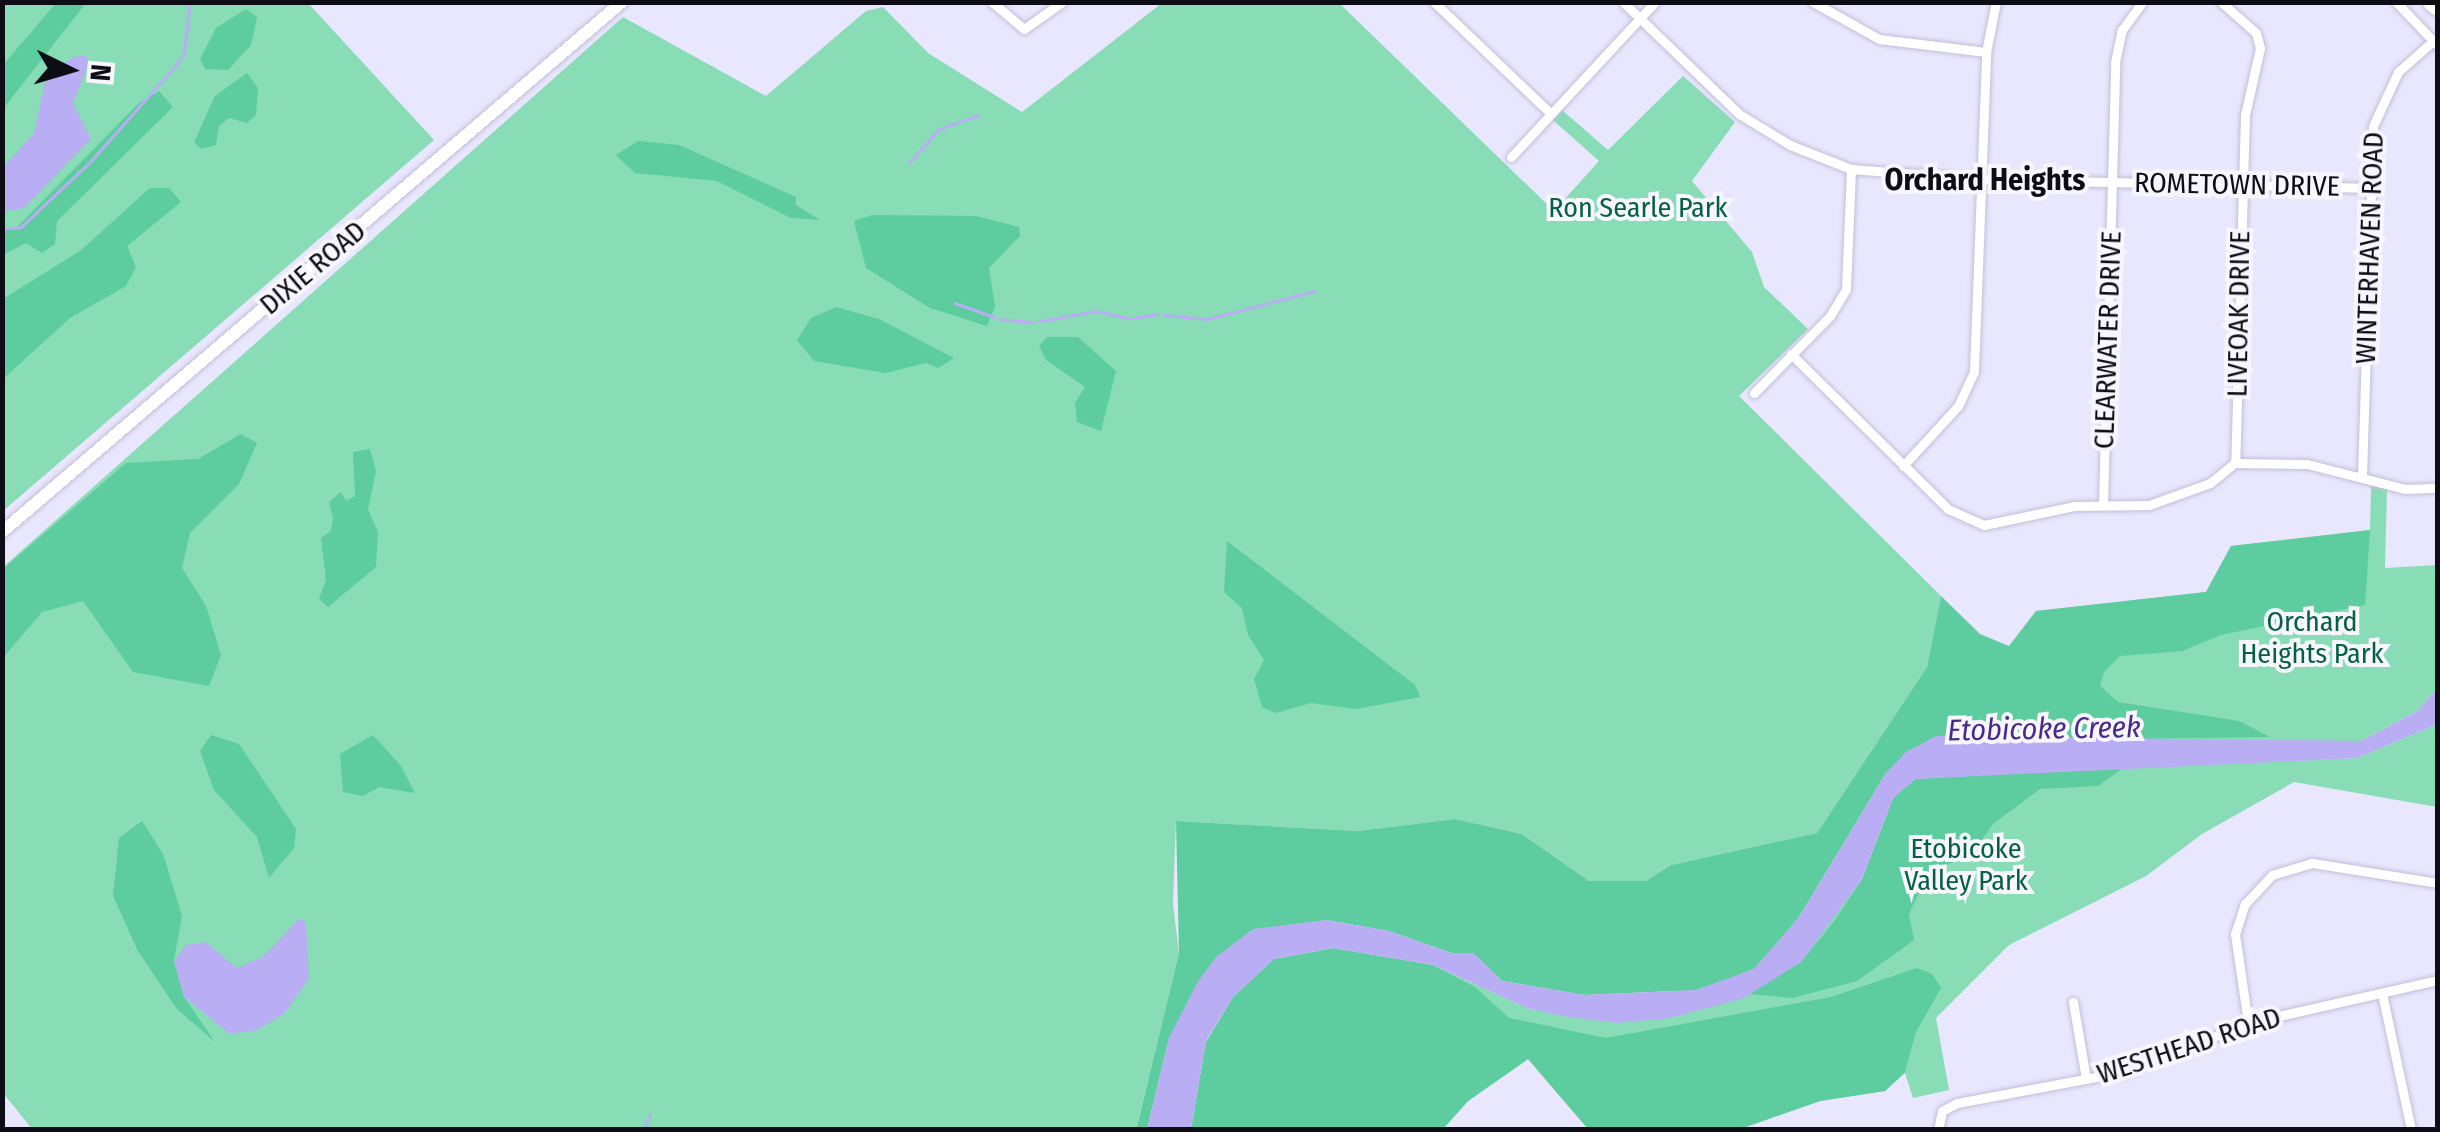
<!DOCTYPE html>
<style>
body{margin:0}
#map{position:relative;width:2440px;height:1132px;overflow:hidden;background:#e9e7fd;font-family:"Fira Sans Condensed",sans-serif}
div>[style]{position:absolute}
.green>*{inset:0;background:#88dcb6}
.forest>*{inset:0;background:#5dcc9e}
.water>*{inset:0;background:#b9aef4}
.stream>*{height:2.5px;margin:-1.25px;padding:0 1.25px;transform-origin:1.25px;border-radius:1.25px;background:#b9aef4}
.roads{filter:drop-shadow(0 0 2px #c2bfd9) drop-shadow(0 0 2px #c2bfd9)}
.street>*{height:9px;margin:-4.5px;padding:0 4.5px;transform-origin:4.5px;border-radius:4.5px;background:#fff}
.secondary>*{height:12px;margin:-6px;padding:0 6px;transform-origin:6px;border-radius:6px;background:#fff}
.highway>*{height:18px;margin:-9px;padding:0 9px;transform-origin:9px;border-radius:9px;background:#fff}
span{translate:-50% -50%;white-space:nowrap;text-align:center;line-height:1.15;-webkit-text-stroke:8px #f7f6fc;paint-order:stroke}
.street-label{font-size:28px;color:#0e0c15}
.park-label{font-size:28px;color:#056143}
.neighbourhood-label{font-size:30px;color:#0e0c15;font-weight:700}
.water-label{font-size:30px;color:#482a8d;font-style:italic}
.frame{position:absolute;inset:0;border:5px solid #0e0c15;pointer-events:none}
.north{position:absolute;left:20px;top:20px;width:100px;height:100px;-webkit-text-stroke:8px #f7f6fc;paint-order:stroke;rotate:95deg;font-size:28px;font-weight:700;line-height:40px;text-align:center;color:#0e0c15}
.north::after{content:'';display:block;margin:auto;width:35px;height:45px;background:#0e0c15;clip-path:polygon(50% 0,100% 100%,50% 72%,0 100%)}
</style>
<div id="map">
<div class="green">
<i style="clip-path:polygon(1338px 2px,1554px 211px,1599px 161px,1553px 120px,1562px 110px,1608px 150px,1683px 76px,1735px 122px,1692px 181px,1752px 252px,1764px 287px,1808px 329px,1739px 396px,1941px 596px,1927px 667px,1817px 833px,1671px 865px,1646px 881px,1589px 881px,1522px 834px,1455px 819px,1358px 831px,1176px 821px,1173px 904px,1179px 953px,1136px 1129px,33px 1130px,3px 1093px,2px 568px,623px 17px,766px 96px,866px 11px,883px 7px,928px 53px,1022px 112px,1162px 3px)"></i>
<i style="clip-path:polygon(3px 3px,308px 3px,434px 140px,3px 511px)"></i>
<i style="clip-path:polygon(2371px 486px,2387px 489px,2385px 568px,2437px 565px,2437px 689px,2417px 711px,2361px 741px,2055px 740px,2036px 611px,2206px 592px,2231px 546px,2370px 530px)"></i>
<i style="clip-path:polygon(2437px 724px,2437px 807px,2294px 782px,2202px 834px,2146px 876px,2009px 945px,1936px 1018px,1949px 1090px,1913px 1098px,1905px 1073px,1885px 1091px,1820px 1101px,1740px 1129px,1588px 1129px,1528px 1059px,1468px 1101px,1443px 1129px,1191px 1130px,1206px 1041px,1433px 965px,1527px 1008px,1617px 1023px,2055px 771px,2358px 758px)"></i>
</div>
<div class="forest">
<i style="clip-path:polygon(56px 3px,86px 3px,3px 109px,3px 65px)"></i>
<i style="clip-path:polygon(246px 9px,257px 17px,251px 45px,228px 70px,205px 69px,200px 59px,216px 28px)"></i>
<i style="clip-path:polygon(247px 73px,258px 88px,256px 115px,247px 123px,229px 118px,219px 126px,216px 145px,201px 149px,194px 142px,215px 96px)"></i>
<i style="clip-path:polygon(159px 91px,173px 107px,57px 221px,55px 244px,42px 253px,26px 243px,3px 255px,3px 231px,17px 227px,139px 103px)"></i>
<i style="clip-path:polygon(638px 141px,679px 145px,796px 197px,796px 205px,820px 220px,791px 218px,717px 181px,635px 173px,616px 155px)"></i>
<i style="clip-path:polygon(150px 188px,169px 188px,181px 202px,127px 246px,136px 267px,126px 286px,70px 318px,3px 379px,3px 299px,80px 251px)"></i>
<i style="clip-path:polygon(872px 215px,976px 216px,1019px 227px,1020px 236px,989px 268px,995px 307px,987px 326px,930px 308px,866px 268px,854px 221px)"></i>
<i style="clip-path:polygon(836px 307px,879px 319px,954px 358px,938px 368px,926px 363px,885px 373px,814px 361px,797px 340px,811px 318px)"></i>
<i style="clip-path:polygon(1047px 337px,1078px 337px,1116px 371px,1101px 431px,1077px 422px,1075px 403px,1085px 387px,1046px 360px,1039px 346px)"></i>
<i style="clip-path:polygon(241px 434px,257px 443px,239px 484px,190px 533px,182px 568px,206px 606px,221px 655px,209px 686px,133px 672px,83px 601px,42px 612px,3px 658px,3px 569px,126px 463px,198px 459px)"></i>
<i style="clip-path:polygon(370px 449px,376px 471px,368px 510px,378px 532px,376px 567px,328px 607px,319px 599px,326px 580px,321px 538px,331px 531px,333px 518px,329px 502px,341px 492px,346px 501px,355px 496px,353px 452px)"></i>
<i style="clip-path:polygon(2370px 530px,2365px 605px,2221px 635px,2182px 651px,2120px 656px,2104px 672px,2100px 686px,2118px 702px,2239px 721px,2270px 737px,2055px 740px,1979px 734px,1886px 773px,1799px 917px,1754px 969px,1696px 990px,1584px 995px,1502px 981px,1473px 953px,1451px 953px,1389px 931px,1326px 920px,1262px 931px,1183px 1013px,1169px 1038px,1147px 1129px,1136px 1130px,1179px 953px,1176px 821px,1358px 831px,1455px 819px,1522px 834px,1589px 881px,1646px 881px,1671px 865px,1817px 833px,1927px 667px,1941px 596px,1980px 634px,2009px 646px,2036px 611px,2206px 592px,2231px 546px)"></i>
<i style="clip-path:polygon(1227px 541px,1415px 685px,1420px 697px,1356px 709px,1311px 703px,1276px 713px,1262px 707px,1254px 679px,1264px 660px,1248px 635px,1242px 608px,1224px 592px)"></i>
<i style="clip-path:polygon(211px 735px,239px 744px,296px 829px,294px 848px,269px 878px,257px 837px,214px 790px,200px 751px)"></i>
<i style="clip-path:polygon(373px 735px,401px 766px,415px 793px,379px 787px,363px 796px,343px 792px,340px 754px)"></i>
<i style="clip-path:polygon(2126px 766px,2098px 786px,2040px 789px,1994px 823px,1972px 853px,1928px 874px,1909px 914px,1914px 940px,1857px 981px,1792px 998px,1749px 994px,1801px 962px,1835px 920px,1862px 879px,1893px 798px,1915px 779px)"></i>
<i style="clip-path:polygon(142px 821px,163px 854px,182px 916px,174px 961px,184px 997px,215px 1042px,177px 1009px,138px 951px,113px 896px,119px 838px)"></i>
<i style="clip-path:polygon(1333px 948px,1433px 965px,1475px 987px,1509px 1018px,1606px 1038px,1831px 997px,1917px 968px,1932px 974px,1941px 988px,1916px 1032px,1905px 1072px,1885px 1091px,1820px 1101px,1740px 1129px,1588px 1129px,1528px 1059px,1468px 1101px,1443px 1129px,1191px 1130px,1206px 1042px,1233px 997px,1274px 959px)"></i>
</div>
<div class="water">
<i style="clip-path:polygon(85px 55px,89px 62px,73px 103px,91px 139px,24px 208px,3px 211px,3px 168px,34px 133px,45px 82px,71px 58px)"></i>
<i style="clip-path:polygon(2437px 689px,2437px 724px,2358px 758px,1915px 779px,1893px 798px,1862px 879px,1801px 962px,1744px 998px,1670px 1018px,1617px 1023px,1568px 1017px,1527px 1008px,1433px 965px,1333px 948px,1274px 959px,1233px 997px,1206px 1041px,1191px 1129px,1147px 1129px,1169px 1038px,1197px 983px,1216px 957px,1253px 929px,1326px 920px,1389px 931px,1451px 953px,1473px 953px,1502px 981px,1584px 995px,1696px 990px,1754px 969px,1799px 917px,1886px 773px,1906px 752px,1936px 736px,2361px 741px,2417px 711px)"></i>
<i style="clip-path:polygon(300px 918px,306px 923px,309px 978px,284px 1014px,257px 1030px,230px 1034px,184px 997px,174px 961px,186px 945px,206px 942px,237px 968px,264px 956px)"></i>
</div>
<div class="stream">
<i style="left:909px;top:163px;width:45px;rotate:-48.6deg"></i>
<i style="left:939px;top:129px;width:42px;rotate:-19.3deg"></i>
<i style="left:2px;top:229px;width:19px;rotate:-6deg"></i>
<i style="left:21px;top:227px;width:95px;rotate:-43.3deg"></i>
<i style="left:90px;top:162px;width:130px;rotate:-48.4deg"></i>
<i style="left:176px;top:65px;width:14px;rotate:-56deg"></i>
<i style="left:184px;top:53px;width:51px;rotate:-83.3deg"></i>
<i style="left:955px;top:303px;width:41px;rotate:19.7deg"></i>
<i style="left:1164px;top:315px;width:44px;rotate:5.2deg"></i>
<i style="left:1208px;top:319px;width:110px;rotate:-14.8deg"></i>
<i style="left:1133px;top:318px;width:25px;rotate:-9deg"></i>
<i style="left:999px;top:319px;width:36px;rotate:5deg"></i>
<i style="left:1040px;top:321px;width:57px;rotate:-10.1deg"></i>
<i style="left:1096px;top:311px;width:35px;rotate:12deg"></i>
<i style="left:642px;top:1130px;width:17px;rotate:-62deg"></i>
</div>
<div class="roads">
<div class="street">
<i style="left:992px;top:2px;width:42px;rotate:40.2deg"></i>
<i style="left:1024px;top:29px;width:47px;rotate:-35.4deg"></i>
<i style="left:1434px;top:2px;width:162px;rotate:43.7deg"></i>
<i style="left:1623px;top:2px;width:161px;rotate:44deg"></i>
<i style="left:1739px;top:114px;width:60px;rotate:31.3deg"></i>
<i style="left:1790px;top:145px;width:66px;rotate:21.5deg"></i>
<i style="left:1851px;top:169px;width:130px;rotate:4.4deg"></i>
<i style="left:1981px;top:179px;width:388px;rotate:1.3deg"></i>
<i style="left:1813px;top:2px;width:76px;rotate:29.3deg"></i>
<i style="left:1879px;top:39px;width:108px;rotate:6.9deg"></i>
<i style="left:2221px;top:2px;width:47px;rotate:41.5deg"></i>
<i style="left:2256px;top:33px;width:16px;rotate:75deg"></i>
<i style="left:2260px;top:48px;width:69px;rotate:102.6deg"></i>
<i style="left:2245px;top:115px;width:348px;rotate:91.6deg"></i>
<i style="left:2396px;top:2px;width:61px;rotate:46.3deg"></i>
<i style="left:1511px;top:157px;width:212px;rotate:-47.1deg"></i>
<i style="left:1791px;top:354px;width:221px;rotate:44.6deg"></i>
<i style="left:1948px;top:509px;width:39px;rotate:24deg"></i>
<i style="left:1984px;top:525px;width:92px;rotate:-11.9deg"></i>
<i style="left:2074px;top:506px;width:75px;rotate:-0.8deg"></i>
<i style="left:2149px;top:505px;width:65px;rotate:-19.8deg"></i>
<i style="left:2210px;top:483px;width:32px;rotate:-39deg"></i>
<i style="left:2235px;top:463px;width:72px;rotate:0.8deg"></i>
<i style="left:2307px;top:464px;width:101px;rotate:14.3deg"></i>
<i style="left:2405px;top:489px;width:33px;rotate:-2deg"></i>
<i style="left:1754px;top:393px;width:108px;rotate:-45.4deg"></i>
<i style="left:1830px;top:316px;width:31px;rotate:-59deg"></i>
<i style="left:1846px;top:289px;width:120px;rotate:-87.6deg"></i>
<i style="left:1903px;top:466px;width:81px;rotate:-47.5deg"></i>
<i style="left:1958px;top:406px;width:38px;rotate:-65deg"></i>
<i style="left:1974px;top:371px;width:319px;rotate:-87.8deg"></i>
<i style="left:1986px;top:52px;width:51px;rotate:-78.7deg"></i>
<i style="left:2362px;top:476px;width:350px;rotate:-88.2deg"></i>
<i style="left:2373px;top:126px;width:60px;rotate:-65.2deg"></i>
<i style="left:2398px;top:72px;width:47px;rotate:-41.5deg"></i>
<i style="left:2103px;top:504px;width:442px;rotate:-88.4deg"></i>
<i style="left:2115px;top:62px;width:33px;rotate:-78deg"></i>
<i style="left:2122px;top:30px;width:34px;rotate:-54deg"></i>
<i style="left:2382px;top:993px;width:140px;rotate:78deg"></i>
<i style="left:2073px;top:1002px;width:78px;rotate:80.4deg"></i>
<i style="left:2248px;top:1023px;width:90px;rotate:-98.3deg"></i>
<i style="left:2235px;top:934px;width:32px;rotate:-72deg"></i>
<i style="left:2245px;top:904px;width:40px;rotate:-47deg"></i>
<i style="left:2272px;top:875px;width:42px;rotate:-16.7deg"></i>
<i style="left:2312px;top:863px;width:128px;rotate:9deg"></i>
<i style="left:1938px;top:1130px;width:19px;rotate:-78deg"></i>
<i style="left:1942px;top:1111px;width:17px;rotate:-28deg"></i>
<i style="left:1957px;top:1103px;width:174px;rotate:-10.6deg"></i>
<i style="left:2128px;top:1071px;width:129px;rotate:-21.8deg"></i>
<i style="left:2248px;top:1023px;width:195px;rotate:-12.8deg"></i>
</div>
<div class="secondary">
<i style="left:2px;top:532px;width:816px;rotate:-40.53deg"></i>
</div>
<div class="highway">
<i style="left:2432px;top:2px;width:8px;rotate:40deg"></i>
</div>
</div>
<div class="street-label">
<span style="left:2237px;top:185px;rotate:1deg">ROMETOWN DRIVE</span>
<span style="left:2370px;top:248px;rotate:-88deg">WINTERHAVEN ROAD</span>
<span style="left:313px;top:268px;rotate:-40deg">DIXIE ROAD</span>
<span style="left:2239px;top:314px;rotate:-89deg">LIVEOAK DRIVE</span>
<span style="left:2108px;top:340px;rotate:-88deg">CLEARWATER DRIVE</span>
<span style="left:2189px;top:1046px;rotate:-18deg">WESTHEAD ROAD</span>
</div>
<div class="park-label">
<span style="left:1638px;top:208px">Ron Searle Park</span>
<span style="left:2312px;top:638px">Orchard<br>Heights Park</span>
<span style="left:1966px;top:865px">Etobicoke<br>Valley Park</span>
</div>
<div class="neighbourhood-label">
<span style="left:1985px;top:180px">Orchard Heights</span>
</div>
<div class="water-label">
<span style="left:2044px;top:729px;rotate:-1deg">Etobicoke Creek</span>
</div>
<div class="frame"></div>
<div class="north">N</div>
</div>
